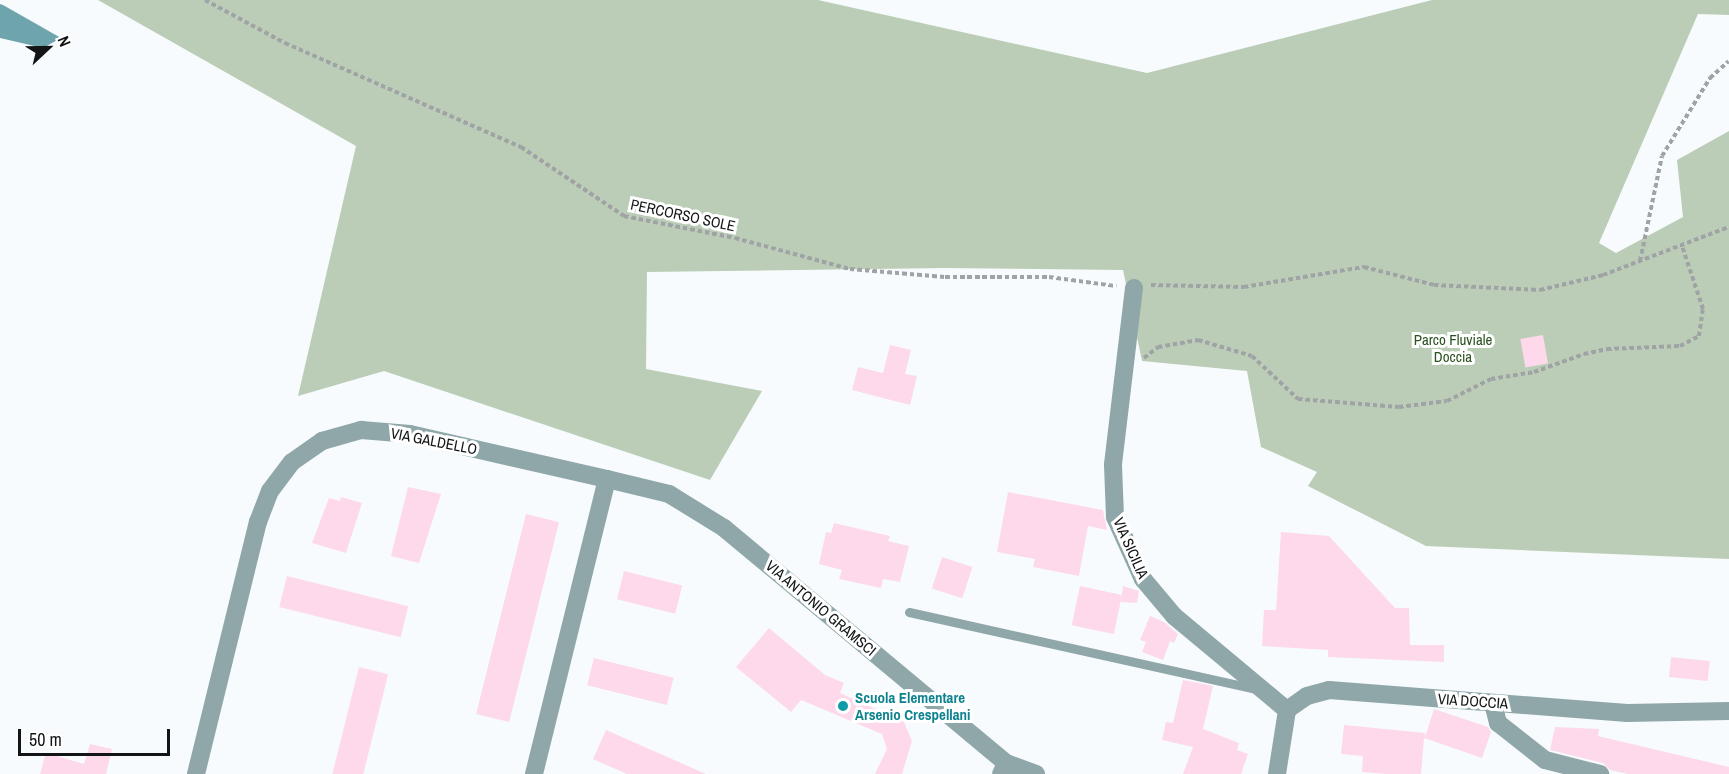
<!DOCTYPE html>
<style>
body{margin:0}
#map{position:relative;width:1729px;height:774px;overflow:hidden;background:#f7fbfe;font-family:"Archivo Narrow",sans-serif}
div>[style]{position:absolute}
.green>*{inset:0;background:#bbcdb6}
.water>*{inset:0;background:#6ea5ac}
.building>*{inset:0;background:#fdd9eb;transform-origin:0 0}
.path>*{height:4px;margin-top:-2px;transform-origin:0;background:repeating-linear-gradient(90deg,#a0a3a6 0 4.5px,transparent 0 7.5px)}
.lane>*{height:9px;margin:-4.5px;padding:0 4.5px;transform-origin:4.5px;border-radius:4.5px;background:#8fa7a9}
.street>*{height:18px;margin:-9px;padding:0 9px;transform-origin:9px;border-radius:9px;background:#8fa7a9}
.dots>*{width:16px;height:16px;translate:-50% -50%;box-sizing:border-box;border:3px solid #fff;border-radius:50%}
span{translate:-50% -50%;white-space:nowrap;text-align:center;line-height:1.15;-webkit-text-stroke:6px #fff;paint-order:stroke}
.street-label{font-size:15px;color:#121416}
.park-label{font-size:15px;color:#2b5120}
.culture-label{font-size:15px;color:#0d838f;font-weight:700}
.left{translate:0 -50%;text-align:left}
.north{position:absolute;left:18px;top:18px;width:60px;height:60px;-webkit-text-stroke:4px #fff;paint-order:stroke;rotate:68deg;font-size:16px;font-weight:700;line-height:24px;text-align:center;color:#121416}
.north::after{content:'';display:block;margin:auto;width:21px;height:27px;background:#121416;clip-path:polygon(50% 0,100% 100%,50% 72%,0 100%)}
.scale{position:absolute;left:18px;top:729px;width:152px;height:27px;box-sizing:border-box;border:3px solid #121416;border-top:0;padding-left:8px;font-size:18px;line-height:21px;white-space:nowrap;color:#121416;-webkit-text-stroke:4px #fff;paint-order:stroke}
</style>
<div id="map">
<div class="green">
<i style="clip-path:polygon(98px 0,818px 0,1147px 73px,1432px 0,1729px 0,1729px 15px,1698px 14px,1599px 243px,1616px 253px,1683px 217px,1677px 160px,1729px 131px,1729px 559px,1426px 546px,1308px 486px,1317px 472px,1261px 447px,1247px 371px,1142px 361px,1123px 270px,944px 268px,647px 272px,646px 369px,762px 391px,710px 480px,384px 371px,298px 396px,356px 146px)"></i>
</div>
<div class="water">
<i style="clip-path:polygon(0 4px,3px 5px,61px 38px,43px 48px,0 38px)"></i>
</div>
<div class="building">
<i style="left:1543px;top:335px;width:29px;height:23px;rotate:80deg"></i>
<i style="clip-path:polygon(890px 345px,911px 350px,905px 374px,917px 376px,910px 405px,852px 390px,858px 367px,883px 373px)"></i>
<i style="clip-path:polygon(408px 487px,441px 494px,419px 563px,391px 556px)"></i>
<i style="clip-path:polygon(1008px 492px,1103px 510px,1107px 530px,1088px 526px,1079px 576px,1033px 567px,1035px 559px,997px 552px)"></i>
<i style="clip-path:polygon(341px 497px,362px 503px,346px 553px,312px 543px,329px 498px,340px 501px)"></i>
<i style="left:526px;top:514px;width:34px;height:206px;rotate:14deg"></i>
<i style="clip-path:polygon(834px 523px,890px 536px,888px 541px,909px 546px,900px 582px,883px 579px,881px 588px,839px 579px,842px 570px,819px 564px,826px 532px,831px 533px)"></i>
<i style="clip-path:polygon(1281px 532px,1329px 536px,1395px 608px,1409px 608px,1410px 645px,1444px 645px,1444px 662px,1328px 657px,1328px 650px,1262px 646px,1264px 610px,1276px 610px)"></i>
<i style="left:942px;top:557px;width:32px;height:33px;rotate:18deg"></i>
<i style="left:624px;top:571px;width:60px;height:29px;rotate:14deg"></i>
<i style="left:287px;top:576px;width:125px;height:32px;rotate:14deg"></i>
<i style="left:1080px;top:586px;width:43px;height:40px;rotate:12deg"></i>
<i style="clip-path:polygon(1123px 586px,1139px 591px,1137px 603px,1121px 602px)"></i>
<i style="clip-path:polygon(1150px 616px,1164px 622px,1178px 634px,1174px 643px,1170px 641px,1163px 660px,1142px 652px,1146px 642px,1140px 640px)"></i>
<i style="clip-path:polygon(769px 628px,825px 675px,844px 683px,840px 693px,904px 722px,912px 741px,902px 774px,875px 774px,887px 749px,882px 734px,801px 700px,791px 712px,736px 667px)"></i>
<i style="left:1671px;top:657px;width:39px;height:20px;rotate:6deg"></i>
<i style="left:594px;top:658px;width:82px;height:28px;rotate:14deg"></i>
<i style="left:359px;top:667px;width:30px;height:110px;rotate:14deg"></i>
<i style="clip-path:polygon(1183px 680px,1213px 686px,1203px 729px,1239px 743px,1237px 750px,1248px 754px,1241px 774px,1183px 774px,1193px 747px,1162px 740px,1166px 722px,1173px 723px)"></i>
<i style="clip-path:polygon(1434px 709px,1488px 727px,1491px 732px,1482px 758px,1424px 738px,1421px 774px,1386px 774px,1362px 772px,1363px 756px,1341px 754px,1344px 725px,1425px 733px,1425px 737px)"></i>
<i style="clip-path:polygon(1555px 727px,1599px 729px,1598px 736px,1729px 767px,1729px 774px,1628px 774px,1610px 770px,1603px 763px,1550px 750px)"></i>
<i style="clip-path:polygon(606px 730px,706px 774px,627px 774px,593px 759px)"></i>
<i style="clip-path:polygon(90px 744px,112px 749px,106px 774px,40px 774px,46px 753px,84px 764px)"></i>
</div>
<div class="path">
<i style="left:205px;top:0;width:91px;rotate:28.3deg"></i>
<i style="left:285px;top:43px;width:258px;rotate:23.8deg"></i>
<i style="left:521px;top:147px;width:124px;rotate:33.8deg"></i>
<i style="left:624px;top:216px;width:113px;rotate:11.2deg"></i>
<i style="left:735px;top:238px;width:119px;rotate:15.1deg"></i>
<i style="left:850px;top:269px;width:95px;rotate:4.8deg"></i>
<i style="left:945px;top:277px;width:104px"></i>
<i style="left:1049px;top:277px;width:68px;rotate:7.7deg"></i>
<i style="left:1640px;top:261px;width:107px;rotate:-78.2deg"></i>
<i style="left:1662px;top:156px;width:92px;rotate:-58.4deg"></i>
<i style="left:1710px;top:78px;width:25px;rotate:-42deg"></i>
<i style="left:1151px;top:285px;width:93px;rotate:1.2deg"></i>
<i style="left:1244px;top:287px;width:122px;rotate:-9.5deg"></i>
<i style="left:1364px;top:267px;width:72px;rotate:14.4deg"></i>
<i style="left:1434px;top:285px;width:106px;rotate:2.7deg"></i>
<i style="left:1540px;top:290px;width:65px;rotate:-13.4deg"></i>
<i style="left:1603px;top:275px;width:135px;rotate:-20.9deg"></i>
<i style="left:1144px;top:358px;width:18px;rotate:-38deg"></i>
<i style="left:1158px;top:347px;width:41px;rotate:-9.9deg"></i>
<i style="left:1198px;top:340px;width:56px;rotate:16.5deg"></i>
<i style="left:1252px;top:356px;width:63px;rotate:43.1deg"></i>
<i style="left:1298px;top:399px;width:101px;rotate:4.5deg"></i>
<i style="left:1399px;top:407px;width:48px;rotate:-7.1deg"></i>
<i style="left:1447px;top:401px;width:49px;rotate:-26.6deg"></i>
<i style="left:1491px;top:379px;width:44px;rotate:-9.2deg"></i>
<i style="left:1534px;top:372px;width:53px;rotate:-19.8deg"></i>
<i style="left:1584px;top:354px;width:24px;rotate:-12deg"></i>
<i style="left:1607px;top:349px;width:73px;rotate:-2.4deg"></i>
<i style="left:1680px;top:346px;width:21px;rotate:-28deg"></i>
<i style="left:1699px;top:336px;width:27px;rotate:-82deg"></i>
<i style="left:1703px;top:309px;width:66px;rotate:-108.4deg"></i>
</div>
<div class="lane">
<i style="left:909px;top:612px;width:355px;rotate:12.5deg"></i>
</div>
<div class="street">
<i style="left:1134px;top:288px;width:178px;rotate:96.8deg"></i>
<i style="left:1113px;top:465px;width:52px;rotate:87.8deg"></i>
<i style="left:1115px;top:517px;width:68px;rotate:65.7deg"></i>
<i style="left:1143px;top:579px;width:48px;rotate:50deg"></i>
<i style="left:1174px;top:616px;width:147px;rotate:39.8deg"></i>
<i style="left:607px;top:479px;width:64px;rotate:13.6deg"></i>
<i style="left:669px;top:494px;width:65px;rotate:31.7deg"></i>
<i style="left:724px;top:528px;width:367px;rotate:39.8deg"></i>
<i style="left:1006px;top:763px;width:12px;rotate:114deg"></i>
<i style="left:1493px;top:703px;width:21px;rotate:76deg"></i>
<i style="left:1498px;top:723px;width:60px;rotate:38.2deg"></i>
<i style="left:1545px;top:760px;width:57px;rotate:14.3deg"></i>
<i style="left:1006px;top:763px;width:32px;rotate:20deg"></i>
<i style="left:196px;top:774px;width:260px;rotate:-76.2deg"></i>
<i style="left:258px;top:522px;width:33px;rotate:-69deg"></i>
<i style="left:270px;top:491px;width:36px;rotate:-53deg"></i>
<i style="left:292px;top:462px;width:37px;rotate:-35deg"></i>
<i style="left:322px;top:441px;width:41px;rotate:-15.8deg"></i>
<i style="left:361px;top:430px;width:49px;rotate:4.7deg"></i>
<i style="left:410px;top:434px;width:202px;rotate:12.9deg"></i>
<i style="left:607px;top:479px;width:304px;rotate:103.9deg"></i>
<i style="left:1277px;top:774px;width:65px;rotate:-81.1deg"></i>
<i style="left:1287px;top:710px;width:24px;rotate:-35deg"></i>
<i style="left:1307px;top:696px;width:23px;rotate:-15deg"></i>
<i style="left:1329px;top:690px;width:299px;rotate:4.4deg"></i>
<i style="left:1627px;top:713px;width:102px;rotate:-1.1deg"></i>
</div>
<div class="dots">
<i style="left:843px;top:706px;background:#0f9aa8"></i>
</div>
<div class="street-label">
<span style="left:683px;top:215px;rotate:12deg">PERCORSO SOLE</span>
<span style="left:434px;top:441px;rotate:11deg">VIA GALDELLO</span>
<span style="left:1131px;top:548px;rotate:66deg">VIA SICILIA</span>
<span style="left:821px;top:608px;rotate:40deg">VIA ANTONIO GRAMSCI</span>
<span style="left:1473px;top:701px;rotate:4deg">VIA DOCCIA</span>
</div>
<div class="park-label">
<span style="left:1453px;top:348px">Parco Fluviale<br>Doccia</span>
</div>
<div class="culture-label">
<span class="left" style="left:855px;top:706px">Scuola Elementare<br>Arsenio Crespellani</span>
</div>
<div class="north">N</div>
<div class="scale">50 m</div>
</div>
